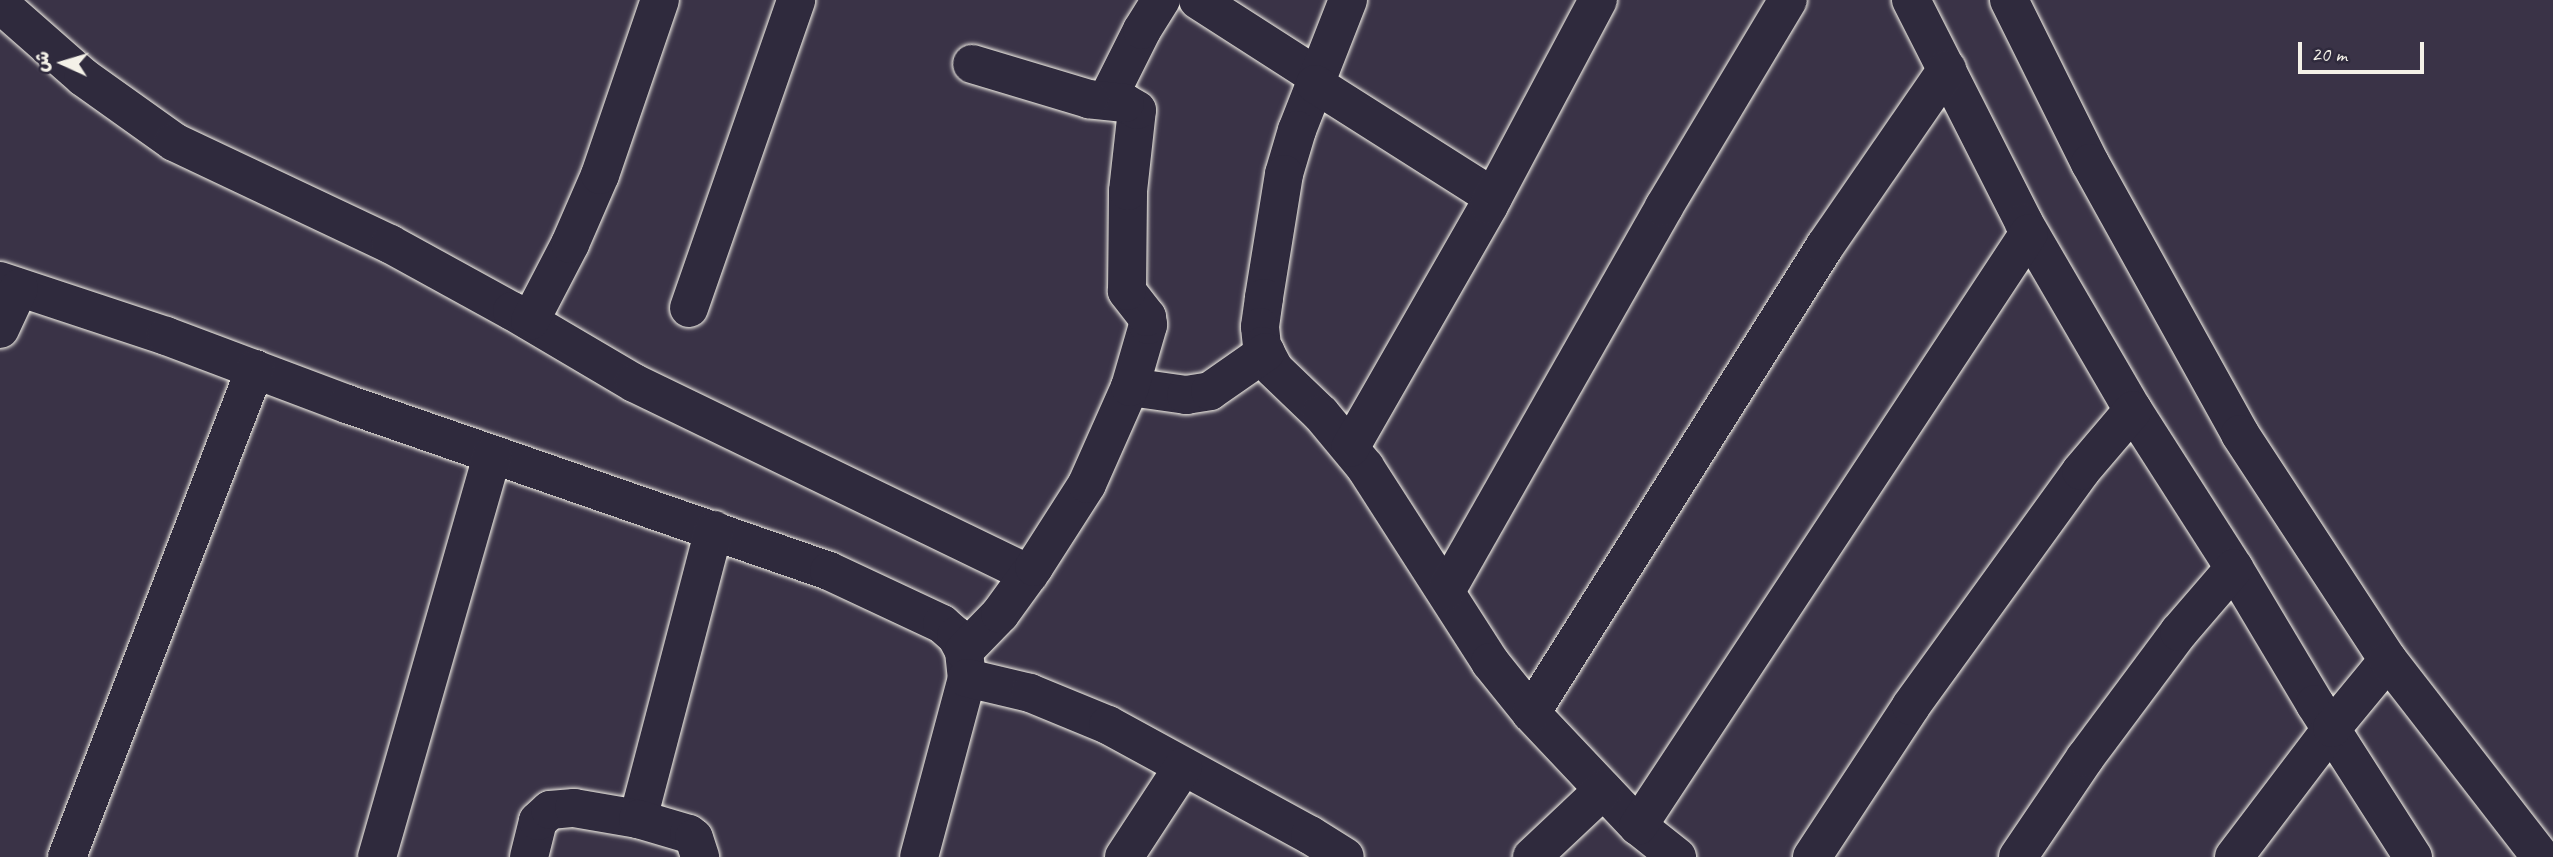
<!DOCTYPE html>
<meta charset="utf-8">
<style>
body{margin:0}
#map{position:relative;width:2553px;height:857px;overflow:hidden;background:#3a3347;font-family:Caveat,"Playpen Sans Arabic",sans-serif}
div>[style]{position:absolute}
.roads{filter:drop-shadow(0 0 2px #f4f1e8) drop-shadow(0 0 2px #f4f1e8)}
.street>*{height:38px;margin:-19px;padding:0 19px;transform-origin:19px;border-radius:19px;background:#2f2a3d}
.secondary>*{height:38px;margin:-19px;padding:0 19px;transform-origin:19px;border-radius:19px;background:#2f2a3d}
span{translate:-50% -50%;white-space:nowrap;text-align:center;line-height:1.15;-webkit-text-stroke:5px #2f2a3d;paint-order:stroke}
.north{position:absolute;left:28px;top:28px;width:70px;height:70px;-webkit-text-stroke:5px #2f2a3d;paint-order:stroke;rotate:274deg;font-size:19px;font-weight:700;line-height:28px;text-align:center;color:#f4f1e8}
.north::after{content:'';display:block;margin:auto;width:24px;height:32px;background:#f4f1e8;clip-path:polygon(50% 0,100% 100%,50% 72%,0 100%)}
.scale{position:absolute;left:2298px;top:42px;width:126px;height:32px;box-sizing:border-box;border:4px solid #f4f1e8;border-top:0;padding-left:9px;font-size:21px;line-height:24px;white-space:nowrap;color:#f4f1e8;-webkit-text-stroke:5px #2f2a3d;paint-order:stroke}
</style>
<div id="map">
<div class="roads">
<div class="street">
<i style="left:1198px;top:0;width:143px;rotate:32.7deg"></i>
<i style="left:1348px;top:0;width:140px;rotate:111.4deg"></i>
<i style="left:1297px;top:130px;width:46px;rotate:106.5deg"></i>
<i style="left:1284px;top:174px;width:126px;rotate:99.2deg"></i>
<i style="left:1264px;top:298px;width:29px;rotate:98deg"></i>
<i style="left:1260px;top:327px;width:19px;rotate:84deg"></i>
<i style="left:1262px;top:346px;width:26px;rotate:62deg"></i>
<i style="left:1274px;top:369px;width:65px;rotate:43.8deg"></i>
<i style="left:1321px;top:414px;width:69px;rotate:50.3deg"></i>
<i style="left:1365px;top:467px;width:232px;rotate:57.3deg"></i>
<i style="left:1490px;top:662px;width:65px;rotate:51.2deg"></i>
<i style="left:1531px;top:713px;width:156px;rotate:46.6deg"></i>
<i style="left:1638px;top:826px;width:50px;rotate:38.5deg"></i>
<i style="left:1911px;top:0;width:250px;rotate:63.1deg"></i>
<i style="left:2024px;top:223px;width:216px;rotate:59.8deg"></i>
<i style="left:2133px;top:410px;width:188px;rotate:57.4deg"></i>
<i style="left:2234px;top:568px;width:158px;rotate:59.2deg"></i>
<i style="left:2315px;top:704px;width:182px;rotate:57.4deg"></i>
<i style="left:0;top:4px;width:111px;rotate:41.3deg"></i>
<i style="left:83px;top:77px;width:112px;rotate:35.5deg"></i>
<i style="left:174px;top:142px;width:239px;rotate:25.3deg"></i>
<i style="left:390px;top:244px;width:139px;rotate:28.8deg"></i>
<i style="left:512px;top:311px;width:142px;rotate:30.5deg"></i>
<i style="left:634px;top:383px;width:439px;rotate:25.8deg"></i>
<i style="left:1315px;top:84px;width:211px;rotate:32.4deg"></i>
<i style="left:1107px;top:100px;width:78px;rotate:-63.4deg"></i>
<i style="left:1142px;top:30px;width:36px;rotate:-58deg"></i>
<i style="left:0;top:281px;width:175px;rotate:18.3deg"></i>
<i style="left:166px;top:336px;width:193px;rotate:20.6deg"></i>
<i style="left:347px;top:404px;width:510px;rotate:19.11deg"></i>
<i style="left:829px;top:571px;width:125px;rotate:25.1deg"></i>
<i style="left:942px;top:624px;width:18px;rotate:41deg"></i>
<i style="left:956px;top:636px;width:17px;rotate:62deg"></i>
<i style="left:964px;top:651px;width:27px;rotate:84deg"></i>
<i style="left:967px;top:678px;width:185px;rotate:105deg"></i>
<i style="left:689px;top:308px;width:326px;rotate:-70.8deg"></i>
<i style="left:530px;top:321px;width:87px;rotate:-62.5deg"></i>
<i style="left:570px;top:244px;width:75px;rotate:-66.5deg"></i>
<i style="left:600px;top:175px;width:185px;rotate:-71.1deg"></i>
<i style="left:0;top:329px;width:45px;rotate:-65.1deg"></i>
<i style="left:1130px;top:387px;width:57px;rotate:8.1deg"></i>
<i style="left:1186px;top:395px;width:24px;rotate:-9deg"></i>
<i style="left:1210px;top:391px;width:68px;rotate:-34.9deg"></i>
<i style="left:1350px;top:448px;width:280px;rotate:-60.2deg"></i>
<i style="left:1489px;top:205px;width:232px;rotate:-62deg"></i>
<i style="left:1446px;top:591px;width:442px;rotate:-60.4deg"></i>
<i style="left:1664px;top:207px;width:241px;rotate:-59.1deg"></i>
<i style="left:964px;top:651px;width:52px;rotate:-45.8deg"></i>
<i style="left:1000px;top:614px;width:58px;rotate:-54.1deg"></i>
<i style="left:1034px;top:567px;width:98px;rotate:-57.4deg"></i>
<i style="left:1087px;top:484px;width:106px;rotate:-66.1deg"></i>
<i style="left:1130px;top:387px;width:65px;rotate:-73.8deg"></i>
<i style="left:1148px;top:325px;width:8px;rotate:-97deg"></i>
<i style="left:1147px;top:317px;width:33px;rotate:-128deg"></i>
<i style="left:1127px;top:291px;width:100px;rotate:-89.4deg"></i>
<i style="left:1128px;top:191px;width:81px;rotate:-83.7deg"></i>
<i style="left:1137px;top:110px;width:14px;rotate:-150deg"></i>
<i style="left:1125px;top:103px;width:36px;rotate:-174deg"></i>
<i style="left:1089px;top:99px;width:122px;rotate:-163.3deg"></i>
<i style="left:967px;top:678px;width:65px;rotate:13.4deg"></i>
<i style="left:1030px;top:693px;width:84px;rotate:22.3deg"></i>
<i style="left:1108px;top:725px;width:230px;rotate:28.6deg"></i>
<i style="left:1310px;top:835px;width:41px;rotate:32.2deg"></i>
<i style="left:1531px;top:713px;width:552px;rotate:-57.81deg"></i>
<i style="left:1825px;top:246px;width:215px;rotate:-55.4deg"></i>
<i style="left:638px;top:819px;width:299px;rotate:-75.3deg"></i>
<i style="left:1638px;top:826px;width:710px;rotate:-56.6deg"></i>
<i style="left:67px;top:857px;width:523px;rotate:-68.93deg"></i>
<i style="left:377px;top:857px;width:417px;rotate:-74deg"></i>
<i style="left:529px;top:857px;width:37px;rotate:-76deg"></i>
<i style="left:538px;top:821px;width:16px;rotate:-43deg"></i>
<i style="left:550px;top:810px;width:24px;rotate:-5deg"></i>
<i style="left:574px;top:808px;width:65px;rotate:9.8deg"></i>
<i style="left:638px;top:819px;width:53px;rotate:16.4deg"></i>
<i style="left:689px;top:834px;width:6px;rotate:39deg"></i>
<i style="left:694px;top:838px;width:20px;rotate:72deg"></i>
<i style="left:1124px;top:857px;width:108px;rotate:-56.8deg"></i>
<i style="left:1532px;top:857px;width:98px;rotate:-43.3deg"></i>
<i style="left:1812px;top:857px;width:181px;rotate:-56.7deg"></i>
<i style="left:1911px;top:706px;width:290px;rotate:-54.1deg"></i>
<i style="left:2081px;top:471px;width:80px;rotate:-49.6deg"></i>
<i style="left:2018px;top:857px;width:120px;rotate:-55.9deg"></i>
<i style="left:2085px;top:758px;width:157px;rotate:-53.3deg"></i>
<i style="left:2179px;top:632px;width:84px;rotate:-49.3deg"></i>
<i style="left:2234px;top:857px;width:162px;rotate:-52.8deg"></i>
<i style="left:2332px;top:728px;width:88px;rotate:-50.5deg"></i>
</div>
<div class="secondary">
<i style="left:2009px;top:0;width:182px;rotate:63.6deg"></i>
<i style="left:2090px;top:163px;width:310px;rotate:61deg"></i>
<i style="left:2240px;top:434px;width:270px;rotate:56.8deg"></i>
<i style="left:2388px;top:660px;width:249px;rotate:52.2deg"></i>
</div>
</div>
<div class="north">ش</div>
<div class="scale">20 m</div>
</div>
